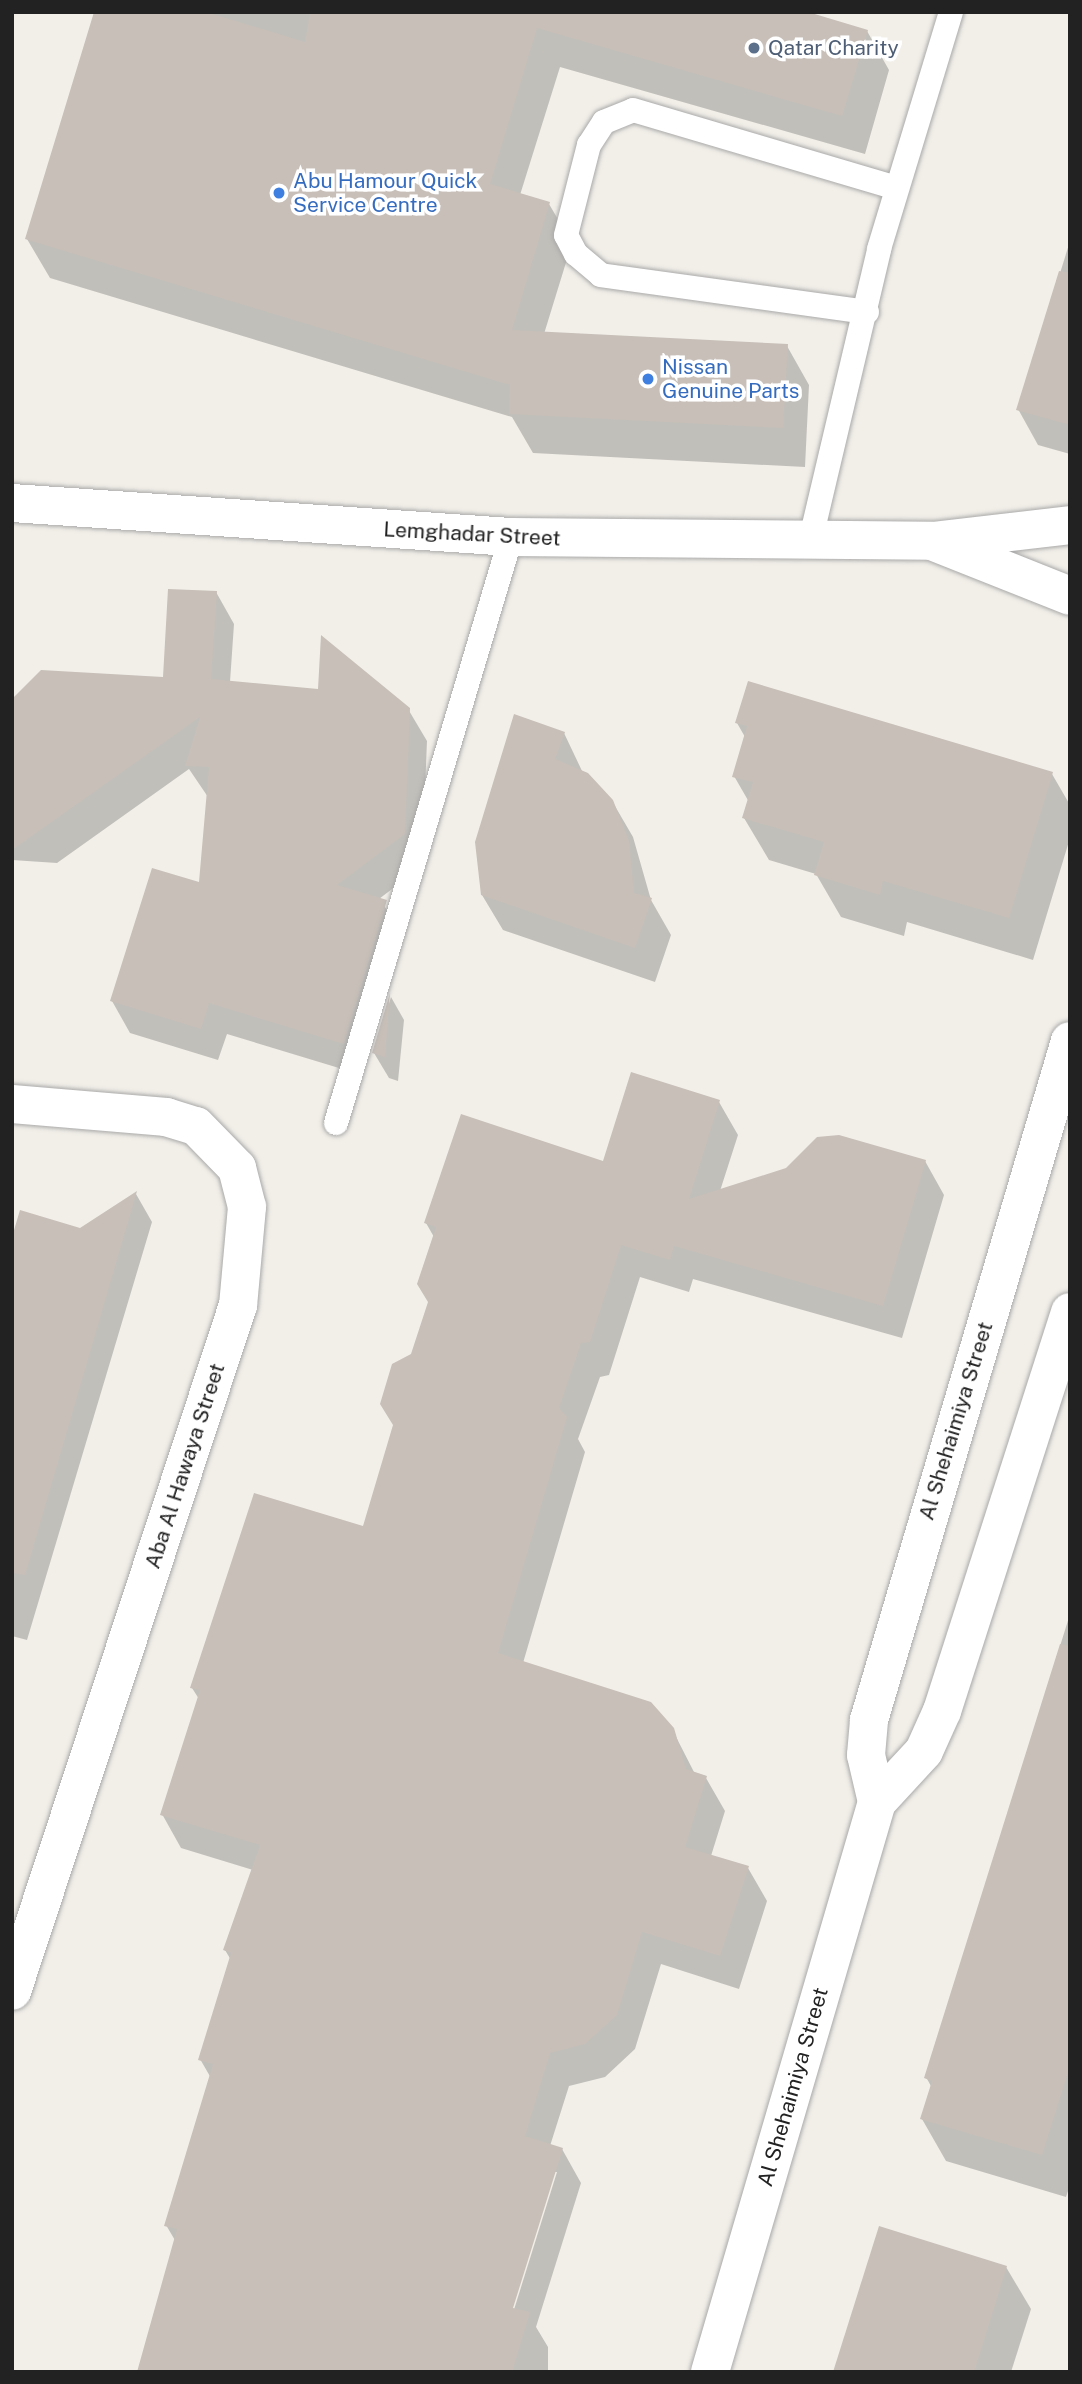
<!DOCTYPE html>
<style>
body{margin:0}
#map{position:relative;width:1082px;height:2384px;overflow:hidden;background:#f2efe9;font-family:"Public Sans",sans-serif}
div>[style]{position:absolute}
.shadow>*{inset:0;background:#0003}
.building>*{inset:0;background:#c7bfb8}
.roads{filter:drop-shadow(0 0 2px #a9a9a9) drop-shadow(0 0 2px #a9a9a9)}
.lane>*{height:24px;margin:-12px;padding:0 12px;transform-origin:12px;border-radius:12px;background:#fff}
.street>*{height:38px;margin:-19px;padding:0 19px;transform-origin:19px;border-radius:19px;background:#fff}
.dots>*{width:19px;height:19px;translate:-50% -50%;box-sizing:border-box;border:4px solid #fff;border-radius:50%}
span{translate:-50% -50%;white-space:nowrap;text-align:center;line-height:1.15;-webkit-text-stroke:7px #fff;paint-order:stroke}
.service-label{font-size:21px;color:#4e5e75}
.left{translate:0 -50%;text-align:left}
.shop-label{font-size:21px;color:#366cbe}
.street-label{font-size:21px;color:#222}
.frame{position:absolute;inset:0;border:14px solid #222;pointer-events:none}
</style>
<div id="map">
<div class="shadow">
<i style="clip-path:polygon(96px 12px,801px 12px,867px 31px,889px 70px,865px 154px,560px 67px,520px 195px,549px 204px,572px 243px,544px 334px,787px 346px,809px 385px,805px 467px,533px 453px,512px 417px,50px 278px,27px 239px)"></i>
<i style="clip-path:polygon(1070px 241px,1070px 454px,1038px 445px,1018px 409px)"></i>
<i style="clip-path:polygon(216px 592px,234px 624px,230px 682px,408px 709px,427px 741px,422px 866px,379px 899px,404px 933px,362px 1075px,227px 1034px,218px 1060px,130px 1033px,112px 1001px,200px 885px,208px 797px,189px 769px,57px 863px,12px 860px,12px 701px,165px 678px)"></i>
<i style="clip-path:polygon(737px 723px,1052px 774px,1070px 805px,1070px 838px,1033px 960px,907px 922px,904px 936px,841px 917px,816px 874px,769px 860px,744px 818px,749px 802px,734px 776px,745px 737px)"></i>
<i style="clip-path:polygon(564px 733px,583px 773px,612px 801px,633px 837px,651px 900px,671px 935px,655px 982px,503px 930px,482px 895px)"></i>
<i style="clip-path:polygon(391px 997px,404px 1020px,398px 1081px,389px 1078px,374px 1053px)"></i>
<i style="clip-path:polygon(evenodd,719px 1102px,738px 1135px,720px 1191px,925px 1161px,944px 1195px,902px 1338px,693px 1279px,689px 1292px,640px 1277px,609px 1375px,600px 1377px,578px 1439px,585px 1452px,523px 1663px,672px 1729px,695px 1774px,706px 1778px,725px 1811px,711px 1856px,748px 1868px,767px 1901px,739px 1989px,661px 1964px,635px 2049px,605px 2077px,569px 2086px,550px 2146px,562px 2149px,581px 2183px,536px 2327px,548px 2347px,548px 2372px,142px 2372px,176px 2242px,166px 2225px,211px 2078px,200px 2059px,231px 1960px,225px 1950px,253px 1870px,181px 1848px,162px 1814px,199px 1699px,192px 1688px,364px 1528px,429px 1302px,434px 1237px,426px 1223px,604px 1163px,719px 1102px,554px 2172px,557px 2172px,512px 2316px,509px 2315px,554px 2172px)"></i>
<i style="clip-path:polygon(136px 1194px,152px 1222px,27px 1640px,12px 1636px,12px 1243px,81px 1230px)"></i>
<i style="clip-path:polygon(1070px 1614px,1070px 2185px,1066px 2197px,946px 2161px,922px 2119px,932px 2088px,926px 2077px)"></i>
<i style="clip-path:polygon(1006px 2267px,1031px 2309px,1011px 2372px,835px 2372px)"></i>
</div>
<div class="building">
<i style="clip-path:polygon(94px 12px,206px 12px,305px 42px,310px 12px,808px 12px,868px 30px,842px 116px,537px 28px,490px 184px,550px 202px,512px 330px,788px 344px,783px 428px,509px 414px,510px 385px,25px 239px)"></i>
<i style="clip-path:polygon(1059px 271px,1070px 273px,1070px 425px,1016px 410px)"></i>
<i style="clip-path:polygon(168px 589px,217px 591px,211px 679px,318px 689px,321px 635px,410px 708px,405px 834px,337px 885px,387px 900px,344px 1044px,209px 1003px,201px 1029px,110px 1001px,152px 868px,199px 882px,209px 767px,185px 766px,200px 717px,12px 850px,12px 699px,41px 670px,163px 677px)"></i>
<i style="clip-path:polygon(748px 681px,1053px 772px,1009px 918px,883px 881px,880px 895px,814px 875px,824px 842px,742px 818px,753px 782px,732px 777px,747px 726px,735px 723px)"></i>
<i style="clip-path:polygon(514px 714px,565px 732px,555px 759px,588px 773px,613px 800px,629px 841px,634px 893px,652px 898px,635px 948px,481px 895px,475px 842px)"></i>
<i style="clip-path:polygon(390px 993px,385px 1057px,372px 1053px)"></i>
<i style="clip-path:polygon(631px 1072px,720px 1100px,689px 1199px,786px 1168px,817px 1137px,839px 1135px,926px 1160px,883px 1306px,674px 1246px,670px 1260px,621px 1245px,590px 1342px,581px 1343px,559px 1408px,567px 1417px,498px 1653px,651px 1702px,674px 1728px,686px 1769px,707px 1776px,685px 1847px,749px 1866px,720px 1956px,642px 1932px,617px 2015px,585px 2044px,550px 2053px,525px 2136px,563px 2148px,513px 2308px,530px 2312px,512px 2372px,137px 2372px,177px 2229px,164px 2226px,213px 2064px,198px 2060px,231px 1953px,223px 1950px,260px 1845px,160px 1815px,200px 1690px,190px 1688px,254px 1493px,363px 1526px,393px 1425px,380px 1404px,392px 1364px,411px 1354px,428px 1302px,417px 1284px,436px 1227px,424px 1223px,461px 1114px,603px 1161px)"></i>
<i style="clip-path:polygon(137px 1191px,25px 1575px,12px 1573px,12px 1237px,20px 1210px,80px 1228px)"></i>
<i style="clip-path:polygon(1060px 1644px,1070px 1646px,1070px 2066px,1042px 2155px,920px 2119px,932px 2081px,924px 2078px)"></i>
<i style="clip-path:polygon(879px 2226px,1007px 2266px,974px 2372px,833px 2372px)"></i>
</div>
<div class="roads">
<div class="lane">
<i style="left:867px;top:312px;width:269px;rotate:-172.1deg"></i>
<i style="left:601px;top:275px;width:33px;rotate:-140deg"></i>
<i style="left:576px;top:254px;width:21px;rotate:-118deg"></i>
<i style="left:566px;top:235px;width:93px;rotate:-75.7deg"></i>
<i style="left:589px;top:145px;width:27px;rotate:-57deg"></i>
<i style="left:604px;top:122px;width:31px;rotate:-22deg"></i>
<i style="left:633px;top:110px;width:275px;rotate:16.5deg"></i>
<i style="left:810px;top:542px;width:301px;rotate:-76.7deg"></i>
<i style="left:879px;top:249px;width:248px;rotate:-73.1deg"></i>
<i style="left:336px;top:1123px;width:612px;rotate:-73.37deg"></i>
</div>
<div class="street">
<i style="left:12px;top:503px;width:500px;rotate:3.9deg"></i>
<i style="left:511px;top:537px;width:421px;rotate:0.5deg"></i>
<i style="left:932px;top:541px;width:139px;rotate:-6.6deg"></i>
<i style="left:937px;top:543px;width:143px;rotate:21.7deg"></i>
<i style="left:12px;top:1104px;width:155px;rotate:4.8deg"></i>
<i style="left:166px;top:1117px;width:31px;rotate:17deg"></i>
<i style="left:196px;top:1126px;width:59px;rotate:45.7deg"></i>
<i style="left:237px;top:1168px;width:40px;rotate:75.6deg"></i>
<i style="left:247px;top:1207px;width:98px;rotate:95.2deg"></i>
<i style="left:238px;top:1305px;width:722px;rotate:108.23deg"></i>
<i style="left:877px;top:1802px;width:48px;rotate:-103.2deg"></i>
<i style="left:866px;top:1755px;width:35px;rotate:-85deg"></i>
<i style="left:869px;top:1720px;width:708px;rotate:-73.51deg"></i>
<i style="left:710px;top:2372px;width:594px;rotate:-73.67deg"></i>
<i style="left:877px;top:1802px;width:69px;rotate:-47.3deg"></i>
<i style="left:924px;top:1751px;width:44px;rotate:-65.8deg"></i>
<i style="left:942px;top:1711px;width:419px;rotate:-72.2deg"></i>
</div>
</div>
<div class="dots">
<i style="left:754px;top:48px;background:#5c6f8a"></i>
<i style="left:279px;top:193px;background:#3f7fe0"></i>
<i style="left:648px;top:379px;background:#3f7fe0"></i>
</div>
<div class="service-label">
<span class="left" style="left:768px;top:48px">Qatar Charity</span>
</div>
<div class="shop-label">
<span class="left" style="left:293px;top:193px">Abu Hamour Quick<br>Service Centre</span>
<span class="left" style="left:662px;top:379px">Nissan<br>Genuine Parts</span>
</div>
<div class="street-label">
<span style="left:472px;top:534px;rotate:3deg">Lemghadar Street</span>
<span style="left:956px;top:1421px;rotate:-73deg">Al Shehaimiya Street</span>
<span style="left:185px;top:1466px;rotate:-72deg">Aba Al Hawaya Street</span>
<span style="left:793px;top:2087px;rotate:-74deg">Al Shehaimiya Street</span>
</div>
<div class="frame"></div>
</div>
